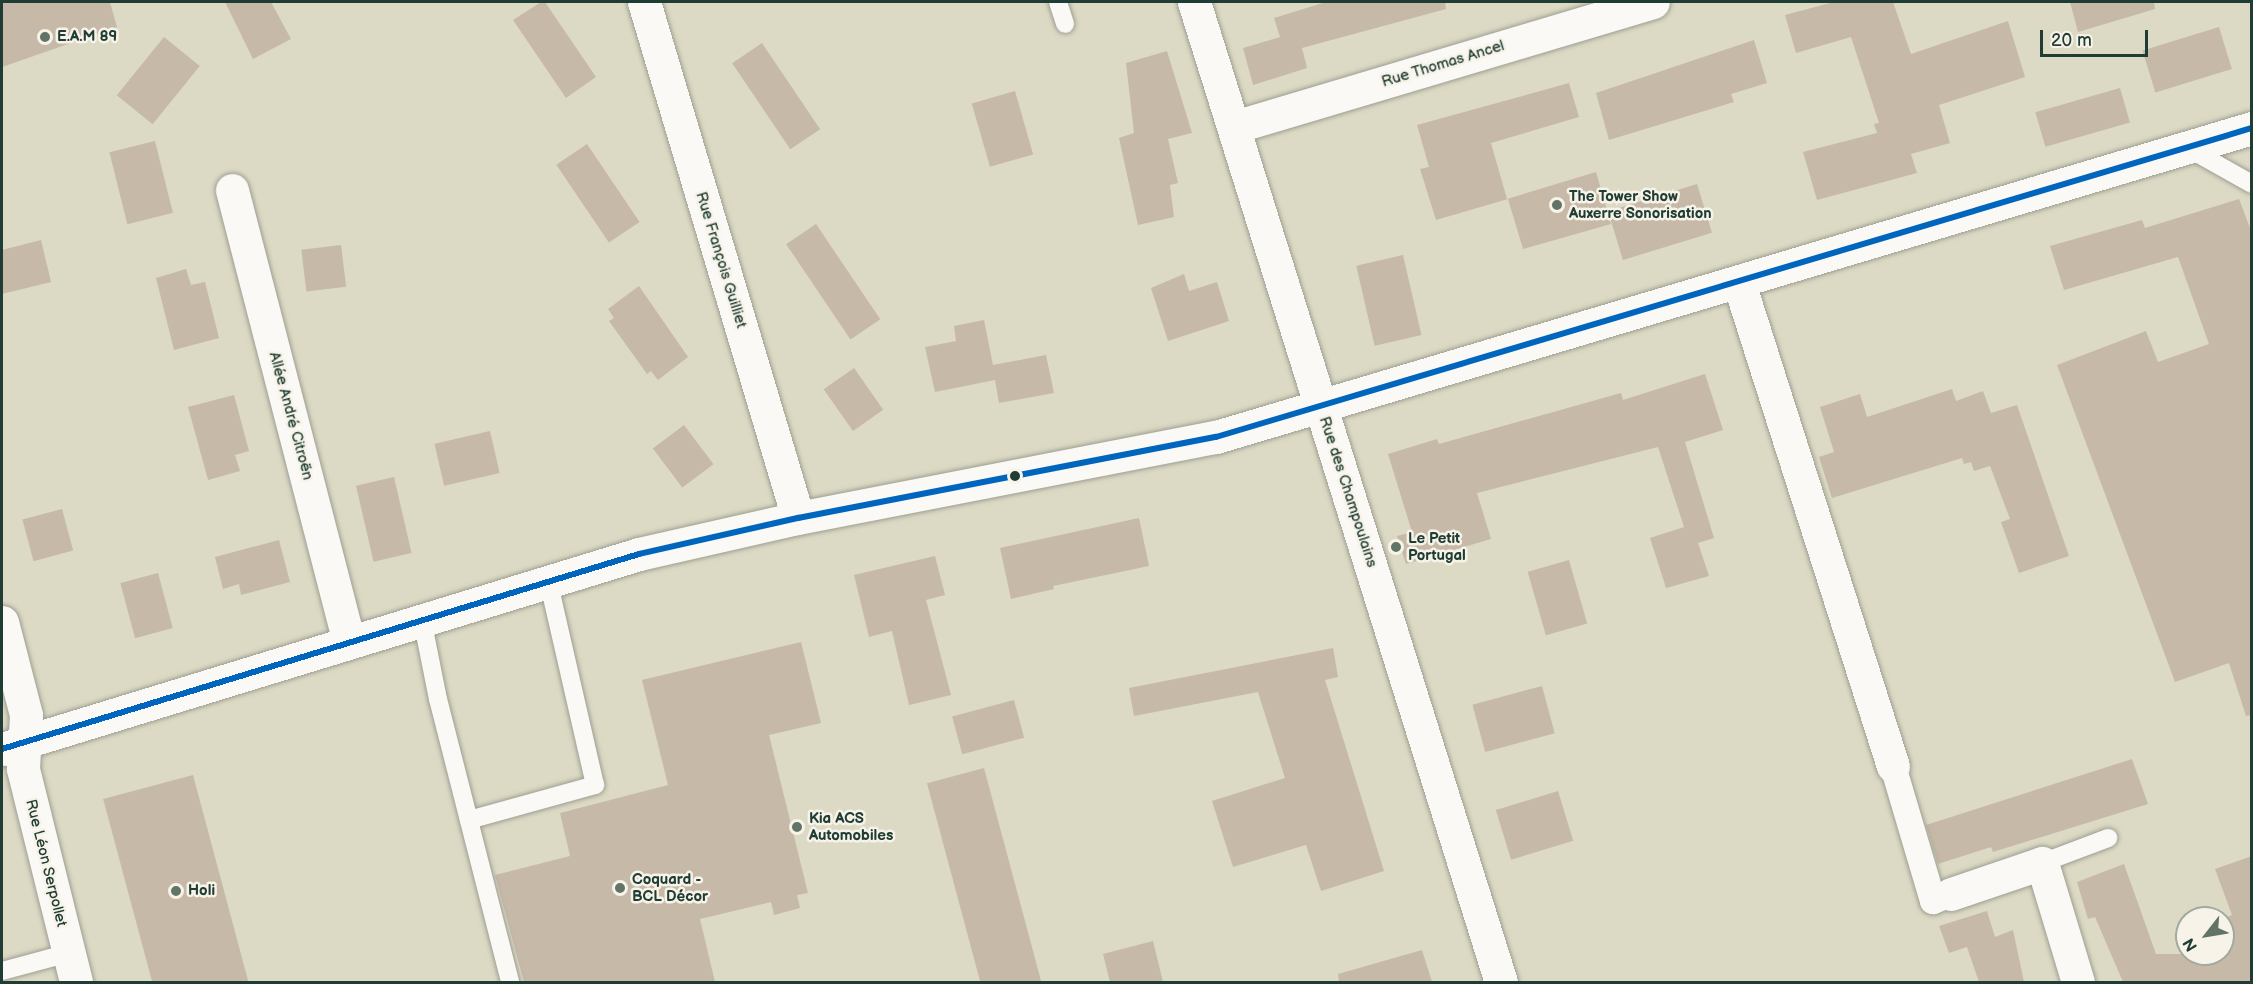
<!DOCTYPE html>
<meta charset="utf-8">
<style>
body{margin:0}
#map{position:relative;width:2253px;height:984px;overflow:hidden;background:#dcd9c4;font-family:"Balsamiq Sans",sans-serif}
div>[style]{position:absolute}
.building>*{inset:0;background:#c7b9a8;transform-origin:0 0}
.roads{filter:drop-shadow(0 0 2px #9d9f92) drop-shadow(0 0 2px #9d9f92)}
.service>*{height:18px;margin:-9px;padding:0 9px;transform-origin:9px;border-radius:9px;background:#faf9f6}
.pedestrian>*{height:26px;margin:-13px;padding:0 13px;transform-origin:13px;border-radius:13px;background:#faf9f6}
.minor>*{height:33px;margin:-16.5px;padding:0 16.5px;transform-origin:16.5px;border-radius:16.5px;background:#faf9f6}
.bus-1>*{height:6px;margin:-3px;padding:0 3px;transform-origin:3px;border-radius:3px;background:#0065bd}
.dots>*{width:16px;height:16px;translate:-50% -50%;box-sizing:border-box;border:3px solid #f7f3e8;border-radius:50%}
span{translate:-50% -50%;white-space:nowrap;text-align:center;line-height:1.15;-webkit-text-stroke:5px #f7f3e8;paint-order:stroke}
.poi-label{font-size:15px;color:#1f3d34;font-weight:700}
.left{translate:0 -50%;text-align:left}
.street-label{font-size:15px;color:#1f3d34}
.frame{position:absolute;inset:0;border:3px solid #1f3d34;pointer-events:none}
.north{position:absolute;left:2175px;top:906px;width:60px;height:60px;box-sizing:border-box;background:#f7f3e8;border:2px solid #a1aaa0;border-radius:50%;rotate:239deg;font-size:16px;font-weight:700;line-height:24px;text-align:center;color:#1f3d34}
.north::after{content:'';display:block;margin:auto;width:21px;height:27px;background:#617466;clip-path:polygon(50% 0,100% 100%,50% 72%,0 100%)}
.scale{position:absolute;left:2040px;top:30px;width:108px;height:27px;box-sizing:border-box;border:3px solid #1f3d34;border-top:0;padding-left:8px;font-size:18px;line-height:21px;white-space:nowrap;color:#1f3d34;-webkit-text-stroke:4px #f7f3e8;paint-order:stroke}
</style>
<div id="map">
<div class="building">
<i style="clip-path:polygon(2px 2px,110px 2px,117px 27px,2px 67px)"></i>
<i style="clip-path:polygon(225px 2px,271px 2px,291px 39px,253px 59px)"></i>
<i style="clip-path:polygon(541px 2px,545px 2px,596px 77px,566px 98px,513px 20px)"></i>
<i style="clip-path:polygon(1326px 2px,1445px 2px,1446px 9px,1302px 48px,1307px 68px,1253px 85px,1243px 48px,1280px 37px,1274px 18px)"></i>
<i style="clip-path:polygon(1834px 2px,1893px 2px,1911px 54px,2008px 21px,2025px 77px,1939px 105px,1950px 143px,1911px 154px,1917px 173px,1817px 200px,1803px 152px,1877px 133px,1874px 124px,1879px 123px,1851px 37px,1796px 53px,1785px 15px)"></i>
<i style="clip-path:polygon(2070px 2px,2154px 2px,2155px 9px,2078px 32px)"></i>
<i style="left:2219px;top:27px;width:44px;height:80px;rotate:73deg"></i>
<i style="left:164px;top:37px;width:46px;height:75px;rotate:39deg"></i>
<i style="clip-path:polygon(1754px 40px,1767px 83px,1731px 94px,1734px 102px,1609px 140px,1596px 93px)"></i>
<i style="left:762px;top:43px;width:104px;height:36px;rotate:56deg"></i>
<i style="clip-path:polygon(1167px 51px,1192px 133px,1168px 139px,1178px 183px,1170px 185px,1174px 217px,1138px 225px,1119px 138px,1134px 133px,1126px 63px)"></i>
<i style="clip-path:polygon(1569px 83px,1579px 117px,1491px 143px,1507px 199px,1596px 172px,1611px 224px,1523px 249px,1508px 199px,1436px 220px,1420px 169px,1429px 167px,1417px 125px)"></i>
<i style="left:2120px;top:88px;width:36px;height:88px;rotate:74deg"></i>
<i style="left:1015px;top:91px;width:66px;height:45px;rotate:74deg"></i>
<i style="left:155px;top:141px;width:74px;height:47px;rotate:76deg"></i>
<i style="left:587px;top:144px;width:94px;height:37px;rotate:56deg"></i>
<i style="left:1697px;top:184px;width:51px;height:93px;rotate:73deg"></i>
<i style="clip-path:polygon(2239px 199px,2252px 233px,2252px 715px,2246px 716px,2229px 663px,2175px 682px,2057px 365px,2146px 331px,2158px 362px,2209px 344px,2178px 257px,2064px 290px,2050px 246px,2142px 220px,2145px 228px)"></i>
<i style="left:816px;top:224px;width:115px;height:36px;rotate:56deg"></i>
<i style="clip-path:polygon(41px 240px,51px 282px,2px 294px,2px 250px)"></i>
<i style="left:341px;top:245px;width:42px;height:40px;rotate:83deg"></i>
<i style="left:1403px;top:255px;width:82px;height:48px;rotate:77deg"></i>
<i style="clip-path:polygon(186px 269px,191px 285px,205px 282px,219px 338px,174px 350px,156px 278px)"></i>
<i style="clip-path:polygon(1184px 274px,1189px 291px,1217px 282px,1229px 321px,1168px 341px,1151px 288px)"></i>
<i style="clip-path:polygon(639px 286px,688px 357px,658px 380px,651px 371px,647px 374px,609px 321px,614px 318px,608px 309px)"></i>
<i style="clip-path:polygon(984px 320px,993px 365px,1046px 355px,1054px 393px,999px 403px,995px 380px,935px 392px,925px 347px,956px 341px,954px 326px)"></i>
<i style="left:854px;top:368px;width:51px;height:37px;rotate:55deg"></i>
<i style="clip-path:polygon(1705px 374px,1723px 430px,1685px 442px,1714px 538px,1698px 543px,1709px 576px,1666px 588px,1650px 538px,1684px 527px,1658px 447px,1477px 493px,1491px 539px,1406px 564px,1397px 536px,1412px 532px,1388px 454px,1437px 439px,1439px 444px,1621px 393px,1623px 400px)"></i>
<i style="clip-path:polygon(1952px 389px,1956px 401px,1983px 391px,1991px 413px,2017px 405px,2069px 556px,2019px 573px,2001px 522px,2010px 519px,1990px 466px,1974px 471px,1971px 462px,1964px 464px,1962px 458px,1832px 498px,1819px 457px,1834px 452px,1820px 407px,1860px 394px,1867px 417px)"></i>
<i style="clip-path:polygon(234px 395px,249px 451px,235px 455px,240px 471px,208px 480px,188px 407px)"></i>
<i style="left:684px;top:425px;width:49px;height:39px;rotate:53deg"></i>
<i style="left:490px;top:431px;width:43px;height:57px;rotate:77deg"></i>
<i style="left:394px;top:477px;width:78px;height:39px;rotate:77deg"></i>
<i style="left:62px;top:509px;width:43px;height:41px;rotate:75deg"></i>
<i style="clip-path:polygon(1139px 518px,1149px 566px,1053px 586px,1054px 589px,1011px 599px,1000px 548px)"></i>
<i style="clip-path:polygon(279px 540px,290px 582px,241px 595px,239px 584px,223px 589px,215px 557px)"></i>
<i style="clip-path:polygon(935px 556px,945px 595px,926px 600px,951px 695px,909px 705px,892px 631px,869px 637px,854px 575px)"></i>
<i style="left:1569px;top:560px;width:66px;height:43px;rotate:74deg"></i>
<i style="left:158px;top:573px;width:57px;height:39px;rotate:75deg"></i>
<i style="clip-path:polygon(801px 642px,821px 723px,769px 735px,808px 893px,797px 895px,800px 908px,774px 915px,771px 902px,700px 919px,715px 982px,524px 982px,495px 875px,570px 856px,560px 813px,668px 785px,642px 680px)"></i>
<i style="clip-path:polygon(1333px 648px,1338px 677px,1325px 680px,1384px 871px,1321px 891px,1306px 845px,1233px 867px,1212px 801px,1285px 778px,1258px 692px,1134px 716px,1129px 688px)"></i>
<i style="left:1542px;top:686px;width:49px;height:72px;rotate:75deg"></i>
<i style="left:1014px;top:700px;width:39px;height:64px;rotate:75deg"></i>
<i style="clip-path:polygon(2132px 759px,2148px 804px,1993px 852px,1991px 847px,1938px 864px,1926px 825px)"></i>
<i style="left:984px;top:768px;width:222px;height:59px;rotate:75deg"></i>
<i style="left:193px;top:775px;width:214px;height:93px;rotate:75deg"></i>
<i style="left:1558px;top:791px;width:52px;height:65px;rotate:73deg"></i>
<i style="clip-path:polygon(2252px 856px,2252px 982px,2123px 982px,2095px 917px,2088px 919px,2077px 882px,2124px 864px,2156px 954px,2223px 954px,2223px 919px,2232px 915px,2215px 869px)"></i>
<i style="clip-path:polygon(1987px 911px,1995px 937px,2013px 930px,2024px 982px,1979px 982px,1967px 947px,1949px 953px,1939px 926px)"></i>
<i style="clip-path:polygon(1153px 941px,1163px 982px,1110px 982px,1103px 954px)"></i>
<i style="clip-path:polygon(1422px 950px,1432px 982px,1339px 982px,1338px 974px)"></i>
</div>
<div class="roads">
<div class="service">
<i style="left:1058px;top:2px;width:23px;rotate:72deg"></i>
<i style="left:2188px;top:148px;width:73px;rotate:29.4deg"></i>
<i style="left:422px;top:619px;width:82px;rotate:78.7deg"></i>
<i style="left:438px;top:699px;width:292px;rotate:75.7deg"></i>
<i style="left:469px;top:820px;width:131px;rotate:-15.5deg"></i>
<i style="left:595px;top:785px;width:210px;rotate:-102.9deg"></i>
<i style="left:2042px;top:863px;width:71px;rotate:-20.7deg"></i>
<i style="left:2px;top:971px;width:69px;rotate:-15deg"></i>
</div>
<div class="pedestrian">
<i style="left:1893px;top:766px;width:141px;rotate:73.5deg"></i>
<i style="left:1933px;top:901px;width:19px;rotate:-21deg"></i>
</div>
<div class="minor">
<i style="left:644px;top:2px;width:538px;rotate:73.38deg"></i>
<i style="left:1194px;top:2px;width:1027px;rotate:72.61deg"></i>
<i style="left:1234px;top:127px;width:437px;rotate:-16.6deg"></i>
<i style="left:232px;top:190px;width:466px;rotate:75.5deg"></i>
<i style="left:1739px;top:283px;width:507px;rotate:72.32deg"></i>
<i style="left:2px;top:622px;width:96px;rotate:75.5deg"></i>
<i style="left:26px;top:715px;width:54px;rotate:93.2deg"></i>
<i style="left:23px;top:769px;width:219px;rotate:76deg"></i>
<i style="left:2px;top:749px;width:666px;rotate:-17.02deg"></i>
<i style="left:639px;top:554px;width:163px;rotate:-12.8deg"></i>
<i style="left:798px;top:518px;width:426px;rotate:-11deg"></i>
<i style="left:1216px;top:437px;width:1081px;rotate:-16.61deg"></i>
<i style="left:1951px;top:894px;width:96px;rotate:-18.8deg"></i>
<i style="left:2042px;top:863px;width:124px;rotate:73.2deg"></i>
</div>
</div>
<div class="bus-1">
<i style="left:2px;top:749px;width:666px;rotate:-17.02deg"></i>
<i style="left:639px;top:554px;width:163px;rotate:-12.8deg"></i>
<i style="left:798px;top:518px;width:426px;rotate:-11deg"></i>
<i style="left:1216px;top:437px;width:1081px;rotate:-16.61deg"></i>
</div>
<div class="dots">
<i style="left:45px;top:37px;background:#617466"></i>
<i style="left:1557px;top:205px;background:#617466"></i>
<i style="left:1015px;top:476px;background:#1f3d34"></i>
<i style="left:1396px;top:547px;background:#617466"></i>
<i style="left:797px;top:827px;background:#617466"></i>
<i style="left:620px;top:888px;background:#617466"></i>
<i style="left:176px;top:891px;background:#617466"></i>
</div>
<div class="poi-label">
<span class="left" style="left:57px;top:37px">E.A.M 89</span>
<span class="left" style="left:1569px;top:205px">The Tower Show<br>Auxerre Sonorisation</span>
<span class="left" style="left:1408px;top:547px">Le Petit<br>Portugal</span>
<span class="left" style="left:809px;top:827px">Kia ACS<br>Automobiles</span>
<span class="left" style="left:632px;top:888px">Coquard -<br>BCL Décor</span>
<span class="left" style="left:188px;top:891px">Holi</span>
</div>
<div class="street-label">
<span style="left:1443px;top:64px;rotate:-17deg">Rue Thomas Ancel</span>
<span style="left:721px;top:260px;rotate:73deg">Rue François Guilliet</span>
<span style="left:291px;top:416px;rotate:75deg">Allée André Citroën</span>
<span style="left:1348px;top:492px;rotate:72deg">Rue des Champoulains</span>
<span style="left:46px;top:863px;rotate:76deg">Rue Léon Serpollet</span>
</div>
<div class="frame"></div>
<div class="north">N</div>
<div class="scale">20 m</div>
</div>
